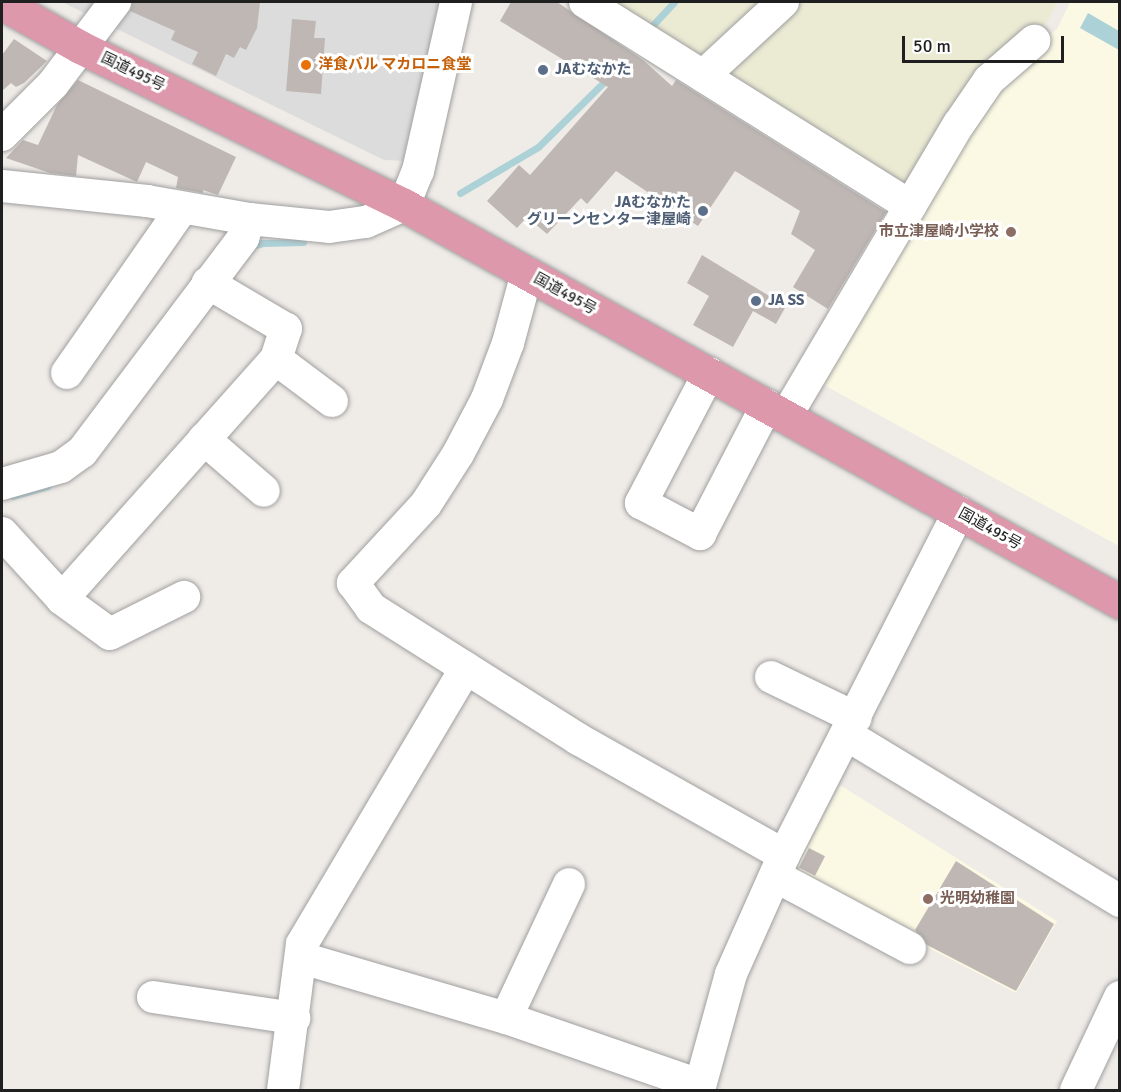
<!DOCTYPE html>
<meta charset="utf-8">
<style>
body{margin:0}
#map{position:relative;width:1121px;height:1092px;overflow:hidden;background:#efebe7;font-family:Signika,"Noto Sans JP",sans-serif}
div>[style]{position:absolute}
.residential>*{inset:0;background:#dddcdc}
.education>*{inset:0;background:#fbf9e3}
.farmland>*{inset:0;background:#ebebd4}
.water>*{inset:0;background:#acd1d7}
.stream>*{height:7px;margin:-3.5px;padding:0 3.5px;transform-origin:3.5px;border-radius:3.5px;background:#acd1d7}
.building>*{inset:0;background:#bfb7b4;transform-origin:0 0}
.roads{filter:drop-shadow(0 0 2px #a0a0a0) drop-shadow(0 0 2px #a0a0a0)}
.minor>*{height:32px;margin:-16px;padding:0 16px;transform-origin:16px;border-radius:16px;background:#fff}
.highway>*{height:33px;margin:-16.5px;padding:0 16.5px;transform-origin:16.5px;border-radius:16.5px;background:#dd98ab}
.dots>*{width:16px;height:16px;translate:-50% -50%;box-sizing:border-box;border:3px solid #fff;border-radius:50%}
span{translate:-50% -50%;white-space:nowrap;text-align:center;line-height:1.15;-webkit-text-stroke:6px #fff;paint-order:stroke}
.food-label{font-size:15px;color:#c56008;font-weight:700}
.left{translate:0 -50%;text-align:left}
.service-label{font-size:15px;color:#4e5e75;font-weight:700}
.right{translate:-100% -50%;text-align:right}
.street-label{font-size:15px;color:#1f1f1f}
.education-label{font-size:15px;color:#785e54;font-weight:700}
.frame{position:absolute;inset:0;border:3px solid #1f1f1f;pointer-events:none}
.scale{position:absolute;left:902px;top:36px;width:162px;height:27px;box-sizing:border-box;border:3px solid #1f1f1f;border-top:0;padding-left:8px;font-size:18px;line-height:21px;white-space:nowrap;color:#1f1f1f;-webkit-text-stroke:4px #fff;paint-order:stroke}
</style>
<div id="map">
<div class="residential">
<i style="clip-path:polygon(62px 2px,446px 2px,409px 161px,384px 160px)"></i>
</div>
<div class="education">
<i style="clip-path:polygon(1070px 2px,1119px 2px,1119px 546px,813px 379px,993px 84px,1057px 29px)"></i>
<i style="clip-path:polygon(840px 785px,1057px 921px,1016px 993px,792px 877px)"></i>
</div>
<div class="farmland">
<i style="clip-path:polygon(604px 2px,1057px 2px,1048px 21px,983px 79px,909px 196px)"></i>
</div>
<div class="water">
<i style="clip-path:polygon(1088px 13px,1119px 31px,1119px 50px,1080px 28px)"></i>
</div>
<div class="stream">
<i style="left:650px;top:28px;width:35px;rotate:-47deg"></i>
<i style="left:460px;top:193px;width:91px;rotate:-30.5deg"></i>
<i style="left:538px;top:147px;width:98px;rotate:-44.6deg"></i>
<i style="left:249px;top:247px;width:15px;rotate:-16deg"></i>
<i style="left:263px;top:243px;width:40px;rotate:-1.4deg"></i>
<i style="left:13px;top:496px;width:36px;rotate:-16deg"></i>
</div>
<div class="building">
<i style="clip-path:polygon(133px 2px,260px 2px,257px 28px,246px 50px,240px 47px,234px 58px,226px 54px,216px 76px,192px 64px,198px 52px,171px 40px,175px 31px,130px 11px)"></i>
<i style="clip-path:polygon(511px 2px,557px 2px,643px 60px,672px 86px,676px 80px,886px 212px,828px 309px,793px 287px,815px 250px,791px 234px,800px 211px,735px 171px,698px 226px,678px 213px,673px 221px,644px 201px,649px 193px,616px 171px,587px 204px,581px 198px,547px 234px,527px 217px,517px 228px,487px 201px,519px 165px,530px 175px,608px 87px,500px 21px)"></i>
<i style="clip-path:polygon(292px 19px,316px 21px,314px 38px,325px 38px,321px 94px,286px 91px)"></i>
<i style="clip-path:polygon(14px 39px,47px 61px,24px 83px,16px 87px,11px 83px,2px 91px,2px 55px)"></i>
<i style="clip-path:polygon(78px 80px,236px 157px,218px 195px,203px 190px,203px 193px,176px 188px,178px 177px,146px 162px,137px 182px,78px 155px,76px 176px,50px 173px,6px 158px,23px 140px,38px 145px,57px 105px)"></i>
<i style="clip-path:polygon(702px 255px,786px 306px,776px 324px,753px 311px,733px 347px,693px 325px,709px 296px,687px 283px)"></i>
<i style="left:809px;top:848px;width:18px;height:22px;rotate:27deg"></i>
<i style="clip-path:polygon(956px 861px,1054px 924px,1016px 991px,927px 945px,915px 930px)"></i>
</div>
<div class="roads">
<div class="minor">
<i style="left:585px;top:2px;width:384px;rotate:32.1deg"></i>
<i style="left:703px;top:76px;width:109px;rotate:-42.8deg"></i>
<i style="left:2px;top:135px;width:72px;rotate:-45deg"></i>
<i style="left:53px;top:84px;width:103px;rotate:-52.9deg"></i>
<i style="left:2px;top:186px;width:146px;rotate:5.9deg"></i>
<i style="left:147px;top:201px;width:104px;rotate:10deg"></i>
<i style="left:249px;top:219px;width:80px;rotate:5.7deg"></i>
<i style="left:329px;top:227px;width:37px;rotate:-8deg"></i>
<i style="left:366px;top:222px;width:42px;rotate:-24.1deg"></i>
<i style="left:404px;top:205px;width:37px;rotate:-68deg"></i>
<i style="left:418px;top:171px;width:173px;rotate:-77.3deg"></i>
<i style="left:527px;top:273px;width:73px;rotate:105.2deg"></i>
<i style="left:508px;top:343px;width:60px;rotate:110.6deg"></i>
<i style="left:487px;top:399px;width:62px;rotate:117.8deg"></i>
<i style="left:458px;top:454px;width:59px;rotate:122.6deg"></i>
<i style="left:426px;top:504px;width:108px;rotate:132.7deg"></i>
<i style="left:353px;top:583px;width:31px;rotate:54deg"></i>
<i style="left:371px;top:608px;width:245px;rotate:32.3deg"></i>
<i style="left:578px;top:739px;width:236px;rotate:29.4deg"></i>
<i style="left:276px;top:359px;width:70px;rotate:36.9deg"></i>
<i style="left:67px;top:373px;width:201px;rotate:-55.1deg"></i>
<i style="left:709px;top:373px;width:147px;rotate:117.6deg"></i>
<i style="left:641px;top:503px;width:67px;rotate:27.7deg"></i>
<i style="left:700px;top:534px;width:145px;rotate:-62.6deg"></i>
<i style="left:786px;top:416px;width:339px;rotate:-59.4deg"></i>
<i style="left:959px;top:124px;width:53px;rotate:-55.7deg"></i>
<i style="left:989px;top:80px;width:60px;rotate:-40.9deg"></i>
<i style="left:204px;top:439px;width:79px;rotate:40.9deg"></i>
<i style="left:2px;top:484px;width:61px;rotate:-16.1deg"></i>
<i style="left:61px;top:467px;width:26px;rotate:-36deg"></i>
<i style="left:82px;top:452px;width:268px;rotate:-53deg"></i>
<i style="left:243px;top:238px;width:20px;rotate:-72deg"></i>
<i style="left:2px;top:533px;width:89px;rotate:47.7deg"></i>
<i style="left:62px;top:599px;width:59px;rotate:36.1deg"></i>
<i style="left:110px;top:634px;width:83px;rotate:-26.6deg"></i>
<i style="left:62px;top:599px;width:322px;rotate:-48.3deg"></i>
<i style="left:276px;top:359px;width:32px;rotate:-72deg"></i>
<i style="left:286px;top:329px;width:91px;rotate:-149.5deg"></i>
<i style="left:771px;top:677px;width:94px;rotate:25.8deg"></i>
<i style="left:847px;top:735px;width:320px;rotate:31.3deg"></i>
<i style="left:775px;top:876px;width:153px;rotate:28.1deg"></i>
<i style="left:302px;top:958px;width:213px;rotate:16.4deg"></i>
<i style="left:506px;top:1018px;width:205px;rotate:19.1deg"></i>
<i style="left:153px;top:997px;width:143px;rotate:8.5deg"></i>
<i style="left:506px;top:1018px;width:148px;rotate:-64.8deg"></i>
<i style="left:283px;top:1090px;width:147px;rotate:-82.6deg"></i>
<i style="left:302px;top:944px;width:321px;rotate:-59.3deg"></i>
<i style="left:699px;top:1090px;width:120px;rotate:-74.6deg"></i>
<i style="left:731px;top:974px;width:130px;rotate:-66deg"></i>
<i style="left:784px;top:855px;width:385px;rotate:-63deg"></i>
<i style="left:1076px;top:1090px;width:103px;rotate:-64.7deg"></i>
</div>
<div class="highway">
<i style="left:2px;top:3px;width:90px;rotate:29.4deg"></i>
<i style="left:80px;top:47px;width:360px;rotate:26deg"></i>
<i style="left:404px;top:205px;width:819px;rotate:29.01deg"></i>
</div>
</div>
<div class="dots">
<i style="left:306px;top:65px;background:#e8710a"></i>
<i style="left:543px;top:70px;background:#5c6f8a"></i>
<i style="left:703px;top:211px;background:#5c6f8a"></i>
<i style="left:1011px;top:232px;background:#8d6e63"></i>
<i style="left:756px;top:301px;background:#5c6f8a"></i>
<i style="left:928px;top:899px;background:#8d6e63"></i>
</div>
<div class="food-label">
<span class="left" style="left:318px;top:65px">洋食バル マカロニ食堂</span>
</div>
<div class="service-label">
<span class="left" style="left:555px;top:70px">JAむなかた</span>
<span class="right" style="left:691px;top:211px">JAむなかた<br>グリーンセンター津屋崎</span>
<span class="left" style="left:768px;top:301px">JA SS</span>
</div>
<div class="street-label">
<span style="left:133px;top:72px;rotate:26deg">国道495号</span>
<span style="left:565px;top:294px;rotate:29deg">国道495号</span>
<span style="left:990px;top:529px;rotate:29deg">国道495号</span>
</div>
<div class="education-label">
<span class="right" style="left:999px;top:232px">市立津屋崎小学校</span>
<span class="left" style="left:940px;top:899px">光明幼稚園</span>
</div>
<div class="frame"></div>
<div class="scale">50 m</div>
</div>
